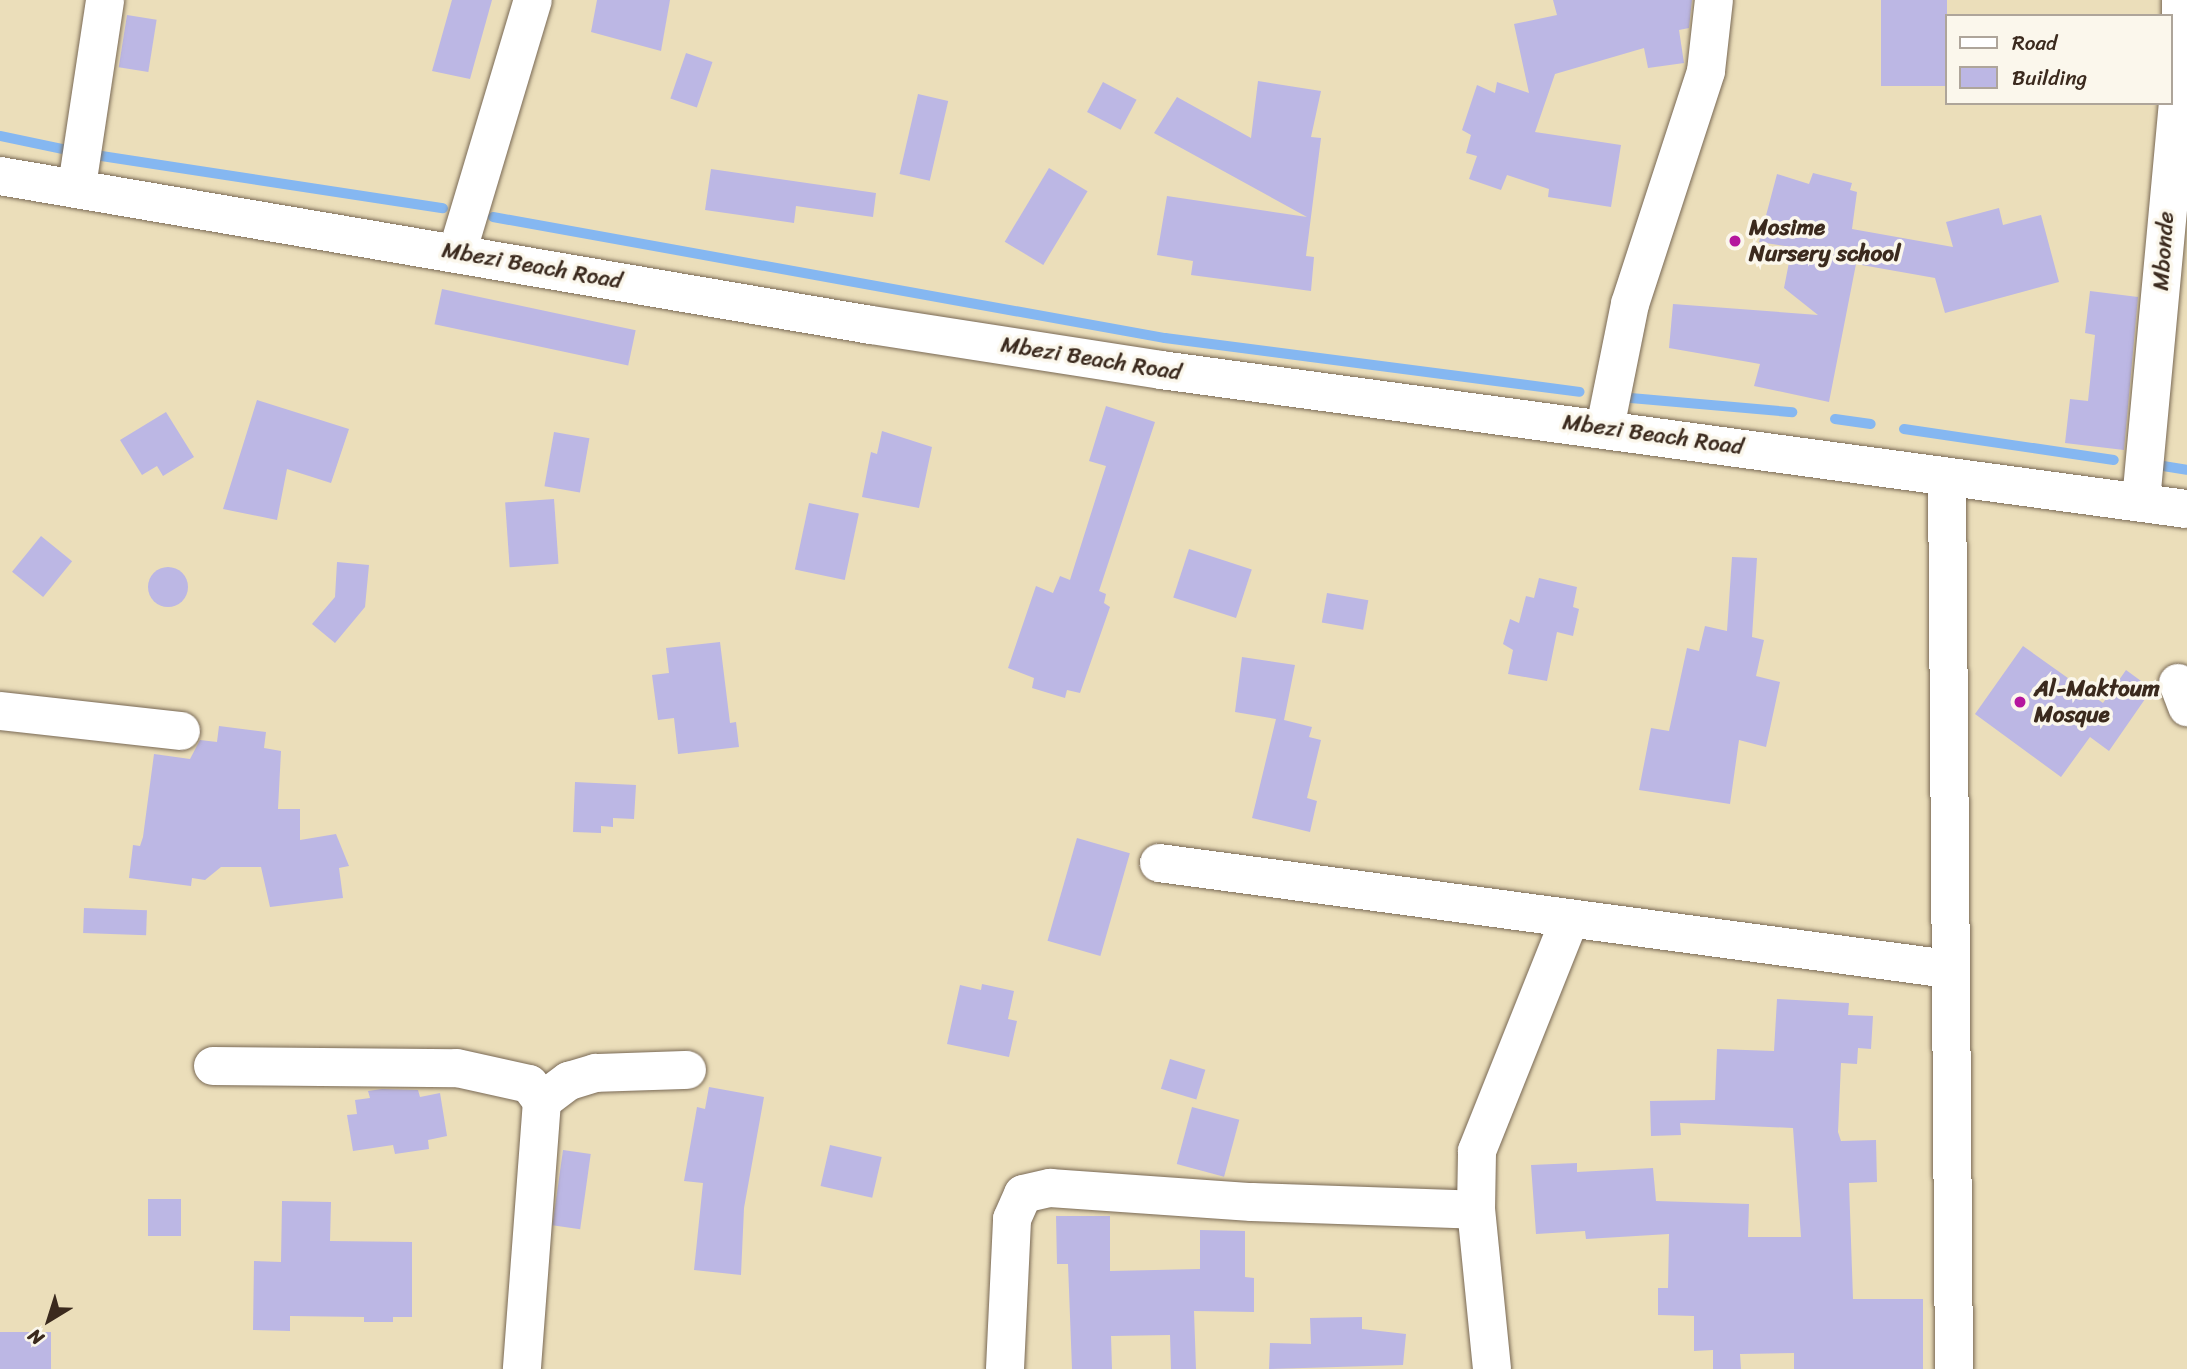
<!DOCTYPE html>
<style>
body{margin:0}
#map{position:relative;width:2187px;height:1369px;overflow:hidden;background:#ebdeba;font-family:Sriracha,sans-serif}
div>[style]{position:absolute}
.stream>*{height:10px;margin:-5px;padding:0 5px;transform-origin:5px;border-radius:5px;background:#85b7f1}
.building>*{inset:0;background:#bcb7e4;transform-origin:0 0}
.round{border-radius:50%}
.roads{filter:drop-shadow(0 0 2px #796955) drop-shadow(0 0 2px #796955)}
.minor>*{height:38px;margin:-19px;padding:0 19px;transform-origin:19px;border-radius:19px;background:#fff}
.major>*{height:38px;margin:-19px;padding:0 19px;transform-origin:19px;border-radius:19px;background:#fff}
.dots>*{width:19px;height:19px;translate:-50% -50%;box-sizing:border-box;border:4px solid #fbf7ec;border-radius:50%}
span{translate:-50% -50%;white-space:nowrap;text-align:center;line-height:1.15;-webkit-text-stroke:7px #fbf7ec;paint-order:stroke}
.poi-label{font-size:23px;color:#3b2a1e;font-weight:700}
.left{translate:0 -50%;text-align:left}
.street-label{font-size:23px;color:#3b2a1e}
.legend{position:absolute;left:1945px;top:14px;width:228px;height:91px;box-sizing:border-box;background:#fbf7ec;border:2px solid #aea59a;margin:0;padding:9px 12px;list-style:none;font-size:21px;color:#3b2a1e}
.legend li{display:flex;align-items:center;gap:14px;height:35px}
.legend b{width:35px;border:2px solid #aea59a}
.north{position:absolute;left:14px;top:1285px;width:70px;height:70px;-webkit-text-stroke:5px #fbf7ec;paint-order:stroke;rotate:218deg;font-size:19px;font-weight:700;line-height:28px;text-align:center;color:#3b2a1e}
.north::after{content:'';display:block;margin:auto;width:24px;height:32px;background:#3b2a1e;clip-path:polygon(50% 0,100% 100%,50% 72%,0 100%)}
</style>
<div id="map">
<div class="stream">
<i style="left:0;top:136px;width:68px;rotate:11.8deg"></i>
<i style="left:95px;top:155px;width:352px;rotate:8.7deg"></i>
<i style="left:493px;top:217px;width:683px;rotate:10.21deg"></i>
<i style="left:1165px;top:338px;width:418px;rotate:7.4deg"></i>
<i style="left:1619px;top:397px;width:174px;rotate:5deg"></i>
<i style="left:1835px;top:419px;width:36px;rotate:8deg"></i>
<i style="left:1904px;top:429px;width:212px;rotate:8.4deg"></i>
<i style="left:2157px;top:465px;width:30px;rotate:9deg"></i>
</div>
<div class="building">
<i style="clip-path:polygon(452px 0,492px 0,470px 79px,432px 71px)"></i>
<i style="clip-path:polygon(597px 0,670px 0,661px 51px,591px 32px)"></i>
<i style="clip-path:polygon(1553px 0,1692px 0,1689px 28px,1679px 30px,1684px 63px,1648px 68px,1644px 48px,1555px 74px,1535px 132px,1621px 145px,1611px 207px,1548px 197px,1549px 189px,1507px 175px,1501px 190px,1469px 179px,1477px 156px,1466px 153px,1471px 135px,1462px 130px,1477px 85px,1495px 93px,1497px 82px,1529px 93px,1514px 24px,1557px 15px)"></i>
<i style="left:1881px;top:0;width:66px;height:86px"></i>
<i style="left:127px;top:15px;width:30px;height:53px;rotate:9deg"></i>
<i style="left:686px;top:53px;width:28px;height:48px;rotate:19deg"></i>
<i style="clip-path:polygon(1258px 81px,1321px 91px,1311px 137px,1321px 138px,1306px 256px,1314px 257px,1311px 291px,1191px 275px,1193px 261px,1157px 255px,1167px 196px,1307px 217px,1154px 133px,1177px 97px,1251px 138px)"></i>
<i style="left:1103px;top:82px;width:38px;height:34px;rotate:28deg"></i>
<i style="left:918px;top:94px;width:31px;height:82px;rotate:13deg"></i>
<i style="left:1049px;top:168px;width:45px;height:86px;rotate:31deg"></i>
<i style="clip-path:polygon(711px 169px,876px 193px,873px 217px,796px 206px,794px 223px,705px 210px)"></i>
<i style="clip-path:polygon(1813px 173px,1852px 183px,1850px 190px,1857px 192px,1852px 229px,1953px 247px,1946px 222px,1999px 208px,2003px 225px,2041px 215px,2059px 282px,1945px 313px,1935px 278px,1856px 264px,1829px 402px,1754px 386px,1760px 364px,1669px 348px,1673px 304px,1818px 315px,1784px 288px,1792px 247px,1759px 242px,1777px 174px,1809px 184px)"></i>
<i style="left:442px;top:289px;width:198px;height:36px;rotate:12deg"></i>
<i style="clip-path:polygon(2090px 291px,2138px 297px,2124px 450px,2065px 443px,2070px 399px,2088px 401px,2095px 335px,2085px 333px)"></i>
<i style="clip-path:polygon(257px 400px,349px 429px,331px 483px,287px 469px,277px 520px,223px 509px)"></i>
<i style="clip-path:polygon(1106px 406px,1155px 422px,1099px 591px,1106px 594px,1104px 603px,1110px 607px,1080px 693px,1067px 690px,1065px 698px,1032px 688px,1034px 678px,1008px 668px,1036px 586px,1053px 593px,1060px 576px,1070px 580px,1106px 466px,1089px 461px)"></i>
<i style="clip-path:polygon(166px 412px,194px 457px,163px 476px,157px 466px,142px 475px,120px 440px)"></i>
<i style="clip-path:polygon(882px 431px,932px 447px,919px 508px,862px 497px,871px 452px,877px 454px)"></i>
<i style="left:554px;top:432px;width:36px;height:55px;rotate:10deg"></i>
<i style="left:554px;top:499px;width:65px;height:49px;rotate:86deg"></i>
<i style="left:809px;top:503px;width:51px;height:68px;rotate:12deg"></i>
<i style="left:41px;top:536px;width:40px;height:46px;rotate:39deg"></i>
<i style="left:1189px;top:549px;width:66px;height:51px;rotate:18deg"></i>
<i style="clip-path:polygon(1732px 557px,1757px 558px,1752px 637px,1764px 640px,1756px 676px,1780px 682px,1766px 747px,1739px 740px,1730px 804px,1639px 790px,1651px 728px,1669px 731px,1687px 648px,1699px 651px,1705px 626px,1727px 631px)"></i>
<i style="clip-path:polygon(337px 562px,369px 565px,365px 607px,335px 643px,312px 624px,335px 597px)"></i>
<i class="round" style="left:148px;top:567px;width:40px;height:40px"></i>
<i style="clip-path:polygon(1539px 578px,1577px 587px,1573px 607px,1579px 609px,1573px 636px,1557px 632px,1547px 681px,1508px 674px,1513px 650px,1503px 644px,1510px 619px,1519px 623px,1526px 596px,1534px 598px)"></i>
<i style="left:1327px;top:593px;width:42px;height:30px;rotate:10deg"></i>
<i style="clip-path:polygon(720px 642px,730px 723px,736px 722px,739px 747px,678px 754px,674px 718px,658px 720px,652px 675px,669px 673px,666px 648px)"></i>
<i style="clip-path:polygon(2023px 646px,2103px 703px,2126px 670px,2152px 689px,2109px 751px,2090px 737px,2061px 777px,1975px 714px)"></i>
<i style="clip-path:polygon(1242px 657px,1295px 665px,1284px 720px,1312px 727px,1309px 737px,1321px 740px,1307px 798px,1317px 801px,1310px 832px,1252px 818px,1276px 719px,1235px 712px)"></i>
<i style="clip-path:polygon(219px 726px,266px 732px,264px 748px,281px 751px,278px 809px,300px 809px,300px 840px,336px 834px,349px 866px,339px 868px,343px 898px,270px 907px,261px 867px,221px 867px,205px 880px,192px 878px,191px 886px,129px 878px,133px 845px,140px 846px,143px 837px,154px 754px,190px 759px,200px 740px,217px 742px)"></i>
<i style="clip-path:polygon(575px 782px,636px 785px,634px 819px,613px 818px,613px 827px,601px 826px,601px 833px,573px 832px)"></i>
<i style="left:1077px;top:838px;width:55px;height:107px;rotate:16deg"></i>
<i style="left:84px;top:908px;width:63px;height:25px;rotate:2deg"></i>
<i style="clip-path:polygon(982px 984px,1014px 991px,1008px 1019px,1017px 1021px,1009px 1057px,947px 1044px,960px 985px,981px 990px)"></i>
<i style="clip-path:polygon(1777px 999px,1849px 1003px,1848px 1015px,1873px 1016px,1871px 1049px,1858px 1048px,1857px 1064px,1841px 1063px,1838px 1132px,1841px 1141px,1876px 1140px,1877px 1182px,1849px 1183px,1853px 1299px,1923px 1299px,1923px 1369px,1794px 1369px,1794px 1353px,1740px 1354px,1741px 1369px,1713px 1369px,1713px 1350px,1694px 1351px,1694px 1316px,1658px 1315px,1658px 1288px,1668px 1288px,1669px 1234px,1586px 1239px,1585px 1231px,1536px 1234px,1531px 1165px,1577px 1163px,1577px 1172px,1653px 1168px,1656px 1201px,1749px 1204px,1748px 1237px,1801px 1237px,1793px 1128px,1680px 1123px,1681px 1135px,1651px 1136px,1650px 1101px,1715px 1100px,1717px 1049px,1774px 1051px)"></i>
<i style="left:1170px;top:1059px;width:37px;height:31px;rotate:17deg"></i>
<i style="clip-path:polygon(709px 1087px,764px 1097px,744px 1208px,741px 1275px,694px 1270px,703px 1183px,684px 1181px,697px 1107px,705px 1109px)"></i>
<i style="clip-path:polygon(382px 1089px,418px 1090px,420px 1097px,440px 1093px,447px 1136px,428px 1140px,429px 1149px,395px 1154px,393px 1145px,353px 1151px,347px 1115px,357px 1114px,355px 1100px,370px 1098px,368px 1091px)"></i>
<i style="left:1192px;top:1107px;width:49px;height:59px;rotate:15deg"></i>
<i style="left:830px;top:1145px;width:53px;height:42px;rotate:13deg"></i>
<i style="left:563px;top:1150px;width:28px;height:76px;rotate:8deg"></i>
<i style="left:148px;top:1199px;width:33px;height:37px"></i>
<i style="clip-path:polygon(282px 1201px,331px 1202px,330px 1241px,412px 1242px,412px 1317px,393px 1317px,393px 1322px,364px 1322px,364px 1317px,290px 1316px,290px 1331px,253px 1330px,254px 1261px,281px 1262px)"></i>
<i style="clip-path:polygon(1056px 1216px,1110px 1216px,1110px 1271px,1200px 1269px,1200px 1230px,1245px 1231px,1245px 1277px,1254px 1278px,1254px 1312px,1194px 1311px,1196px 1369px,1171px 1369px,1170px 1335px,1111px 1336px,1112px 1369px,1072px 1369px,1068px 1264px,1057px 1264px)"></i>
<i style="clip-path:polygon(1362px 1317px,1362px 1329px,1406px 1334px,1403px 1365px,1269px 1369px,1270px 1343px,1311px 1344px,1310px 1318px)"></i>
<i style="left:0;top:1332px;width:51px;height:37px"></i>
</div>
<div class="roads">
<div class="minor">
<i style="left:77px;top:186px;width:188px;rotate:-81.4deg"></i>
<i style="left:457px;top:253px;width:264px;rotate:-73.3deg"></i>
<i style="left:1605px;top:428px;width:126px;rotate:-78.6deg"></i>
<i style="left:1630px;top:304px;width:245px;rotate:-71.9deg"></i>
<i style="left:1706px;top:71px;width:71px;rotate:-83.6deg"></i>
<i style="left:1947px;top:477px;width:892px;rotate:89.55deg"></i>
<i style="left:2141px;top:501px;width:437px;rotate:-84.7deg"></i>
<i style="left:2181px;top:66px;width:66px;rotate:-90deg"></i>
<i style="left:2178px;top:683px;width:26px;rotate:69deg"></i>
<i style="left:0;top:711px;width:182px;rotate:6.3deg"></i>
<i style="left:1159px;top:863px;width:796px;rotate:7.65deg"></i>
<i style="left:213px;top:1066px;width:244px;rotate:0.5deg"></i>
<i style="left:457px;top:1068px;width:74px;rotate:12.5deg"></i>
<i style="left:529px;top:1084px;width:21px;rotate:53deg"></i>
<i style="left:542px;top:1101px;width:269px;rotate:94.3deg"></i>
<i style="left:542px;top:1101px;width:34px;rotate:-37deg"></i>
<i style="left:569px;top:1081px;width:28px;rotate:-17deg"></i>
<i style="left:596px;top:1073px;width:91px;rotate:-1.9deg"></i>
<i style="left:1005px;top:1369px;width:150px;rotate:-87.3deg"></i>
<i style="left:1012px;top:1219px;width:27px;rotate:-66deg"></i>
<i style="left:1023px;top:1194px;width:28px;rotate:-13deg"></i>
<i style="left:1050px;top:1188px;width:202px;rotate:4deg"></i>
<i style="left:1252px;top:1202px;width:224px;rotate:2deg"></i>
<i style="left:1492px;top:1369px;width:160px;rotate:-95.7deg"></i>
<i style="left:1476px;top:1210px;width:59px;rotate:-89deg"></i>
<i style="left:1477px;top:1151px;width:248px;rotate:-68.2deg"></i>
</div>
<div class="major">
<i style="left:0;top:176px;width:884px;rotate:9.71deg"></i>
<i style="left:871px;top:325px;width:293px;rotate:8.8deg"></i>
<i style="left:1161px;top:370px;width:1035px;rotate:7.72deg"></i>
</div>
</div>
<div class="dots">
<i style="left:1735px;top:241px;background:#b5179e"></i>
<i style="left:2020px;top:702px;background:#b5179e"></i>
</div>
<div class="poi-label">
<span class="left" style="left:1749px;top:241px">Mosime<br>Nursery school</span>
<span class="left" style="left:2034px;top:702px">Al-Maktoum<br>Mosque</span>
</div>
<div class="street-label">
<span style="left:2164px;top:251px;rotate:-86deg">Mbonde</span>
<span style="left:532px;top:266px;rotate:10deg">Mbezi Beach Road</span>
<span style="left:1091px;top:359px;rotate:9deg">Mbezi Beach Road</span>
<span style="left:1653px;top:435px;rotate:8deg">Mbezi Beach Road</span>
</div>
<ul class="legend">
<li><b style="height:9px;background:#fff"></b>Road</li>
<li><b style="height:19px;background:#bcb7e4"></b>Building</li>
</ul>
<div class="north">N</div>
</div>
